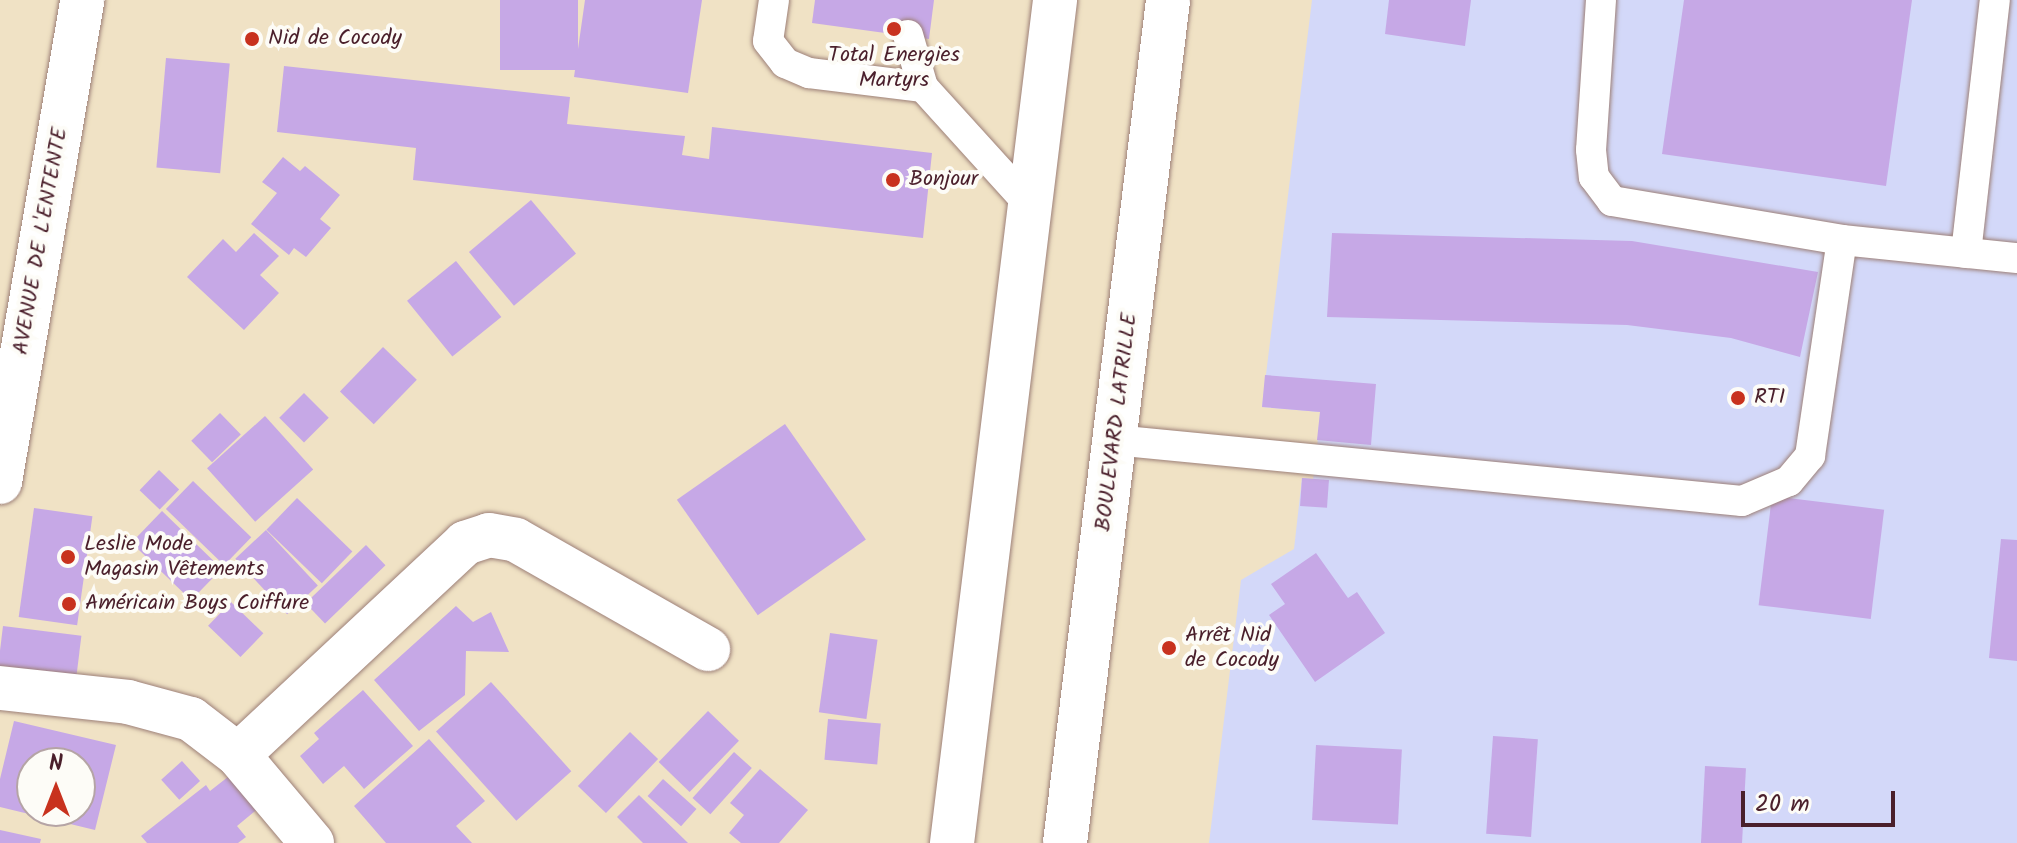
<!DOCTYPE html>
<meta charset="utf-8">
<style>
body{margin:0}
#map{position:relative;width:2017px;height:843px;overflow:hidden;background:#f0e2c5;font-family:Kalam,sans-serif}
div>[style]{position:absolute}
.built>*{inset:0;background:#d3d8f9}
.building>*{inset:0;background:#c6a8e6;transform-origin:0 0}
.roads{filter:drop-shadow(0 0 2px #9d8078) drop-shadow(0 0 2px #9d8078)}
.lane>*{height:30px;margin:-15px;padding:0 15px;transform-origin:15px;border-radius:15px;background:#fff}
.street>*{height:44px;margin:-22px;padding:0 22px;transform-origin:22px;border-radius:22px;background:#fff}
.secondary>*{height:44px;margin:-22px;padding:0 22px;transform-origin:22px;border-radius:22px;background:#fff}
.dots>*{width:22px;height:22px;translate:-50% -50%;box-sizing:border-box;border:4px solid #fdfcf7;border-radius:50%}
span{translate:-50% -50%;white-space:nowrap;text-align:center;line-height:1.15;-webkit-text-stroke:8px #fdfcf7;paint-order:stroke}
.poi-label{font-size:22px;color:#4a1f2b}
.left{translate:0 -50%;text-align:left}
.street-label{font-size:22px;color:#4a1f2b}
.north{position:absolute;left:16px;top:747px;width:80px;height:80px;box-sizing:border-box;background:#fdfcf7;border:2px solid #b5a4a5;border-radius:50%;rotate:0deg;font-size:22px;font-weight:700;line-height:32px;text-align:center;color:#4a1f2b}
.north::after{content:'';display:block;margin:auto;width:28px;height:36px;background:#c8321e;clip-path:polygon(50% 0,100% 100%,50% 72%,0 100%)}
.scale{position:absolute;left:1741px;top:791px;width:154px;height:36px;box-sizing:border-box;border:4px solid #4a1f2b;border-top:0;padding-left:10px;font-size:24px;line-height:28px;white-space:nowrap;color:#4a1f2b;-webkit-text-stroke:6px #fdfcf7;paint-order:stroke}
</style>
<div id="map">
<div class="built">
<i style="clip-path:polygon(1312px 0,2017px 0,2017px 843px,1209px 843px,1241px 580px,1294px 549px,1302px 478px,1313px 479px,1316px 460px,1320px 412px,1262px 407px)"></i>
</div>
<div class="building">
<i style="left:500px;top:0;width:78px;height:70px"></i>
<i style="clip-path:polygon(585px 0,702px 0,688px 93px,574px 77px)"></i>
<i style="clip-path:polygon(815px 0,934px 0,929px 39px,812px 23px)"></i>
<i style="clip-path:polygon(1389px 0,1471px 0,1465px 46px,1385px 34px)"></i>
<i style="clip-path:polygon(1684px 0,1912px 0,1886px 186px,1662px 154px)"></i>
<i style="left:166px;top:58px;width:64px;height:110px;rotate:5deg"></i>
<i style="clip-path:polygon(284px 66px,570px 97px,567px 124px,685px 136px,682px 155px,709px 159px,712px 127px,932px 153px,923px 238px,413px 180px,416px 148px,277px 132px)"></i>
<i style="clip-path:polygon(283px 157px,300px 171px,305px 166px,340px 195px,320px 219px,331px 228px,306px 257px,294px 248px,289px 255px,251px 224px,277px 193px,262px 182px)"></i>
<i style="left:531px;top:200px;width:70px;height:81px;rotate:50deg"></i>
<i style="clip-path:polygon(254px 233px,279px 256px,260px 275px,279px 293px,244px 330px,187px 277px,223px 239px,236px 252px)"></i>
<i style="clip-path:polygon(1332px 233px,1632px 241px,1818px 272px,1800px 357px,1731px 338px,1627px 325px,1327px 317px)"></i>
<i style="left:456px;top:261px;width:72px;height:63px;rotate:51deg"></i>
<i style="left:383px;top:347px;width:47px;height:62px;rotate:44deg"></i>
<i style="clip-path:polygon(1265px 375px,1376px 384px,1371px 445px,1317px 440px,1320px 412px,1262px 407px)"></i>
<i style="left:304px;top:393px;width:35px;height:35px;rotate:45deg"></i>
<i style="left:220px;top:413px;width:30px;height:40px;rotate:46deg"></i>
<i style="left:265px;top:416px;width:72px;height:78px;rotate:48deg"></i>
<i style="left:785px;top:424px;width:141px;height:132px;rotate:55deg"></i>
<i style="left:159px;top:470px;width:28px;height:28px;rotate:44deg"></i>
<i style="left:1302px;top:478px;width:27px;height:28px;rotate:4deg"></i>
<i style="left:193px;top:481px;width:81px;height:39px;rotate:44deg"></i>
<i style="left:1772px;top:496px;width:113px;height:110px;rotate:7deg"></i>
<i style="left:297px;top:498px;width:77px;height:44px;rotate:44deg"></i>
<i style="left:34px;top:508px;width:59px;height:110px;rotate:8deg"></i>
<i style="left:162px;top:511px;width:83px;height:44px;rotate:44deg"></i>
<i style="left:266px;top:530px;width:76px;height:42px;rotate:47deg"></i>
<i style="clip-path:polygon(2001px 539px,2017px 540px,2017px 661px,1989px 658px)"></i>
<i style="left:366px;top:545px;width:28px;height:84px;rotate:46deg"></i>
<i style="clip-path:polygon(1316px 553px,1348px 598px,1357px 592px,1385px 633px,1315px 682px,1269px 615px,1285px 604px,1271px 584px)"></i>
<i style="left:231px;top:602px;width:45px;height:33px;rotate:44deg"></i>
<i style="clip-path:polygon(456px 606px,473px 622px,491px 612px,509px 652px,466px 651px,465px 695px,419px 731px,374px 680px)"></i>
<i style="left:3px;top:626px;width:79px;height:40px;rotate:7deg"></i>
<i style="left:830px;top:633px;width:48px;height:80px;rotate:8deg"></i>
<i style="left:491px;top:682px;width:120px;height:74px;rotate:48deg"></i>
<i style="clip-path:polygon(363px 690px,413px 746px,364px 789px,344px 766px,323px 784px,300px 756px,319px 739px,314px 733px)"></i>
<i style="left:708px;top:711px;width:43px;height:71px;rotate:44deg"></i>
<i style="left:828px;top:719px;width:53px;height:41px;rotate:5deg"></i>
<i style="clip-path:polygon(evenodd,14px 721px,116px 745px,95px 830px,0 807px,0 779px,14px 721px,32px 763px,80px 763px,80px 811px,32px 811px,32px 763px)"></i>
<i style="left:630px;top:732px;width:39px;height:75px;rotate:44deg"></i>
<i style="left:1493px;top:736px;width:45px;height:98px;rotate:4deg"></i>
<i style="clip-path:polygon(429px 739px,485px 801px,456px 826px,472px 843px,386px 843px,354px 806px)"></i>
<i style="left:1316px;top:745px;width:86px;height:75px;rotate:3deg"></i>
<i style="left:734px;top:752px;width:24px;height:62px;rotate:42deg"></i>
<i style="left:182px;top:761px;width:27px;height:28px;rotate:48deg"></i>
<i style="left:1705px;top:766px;width:41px;height:77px;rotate:3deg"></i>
<i style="clip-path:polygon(760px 769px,808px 810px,779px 843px,741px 843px,729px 833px,744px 815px,730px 803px)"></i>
<i style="clip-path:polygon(233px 773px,260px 807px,237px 826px,246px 837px,238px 843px,147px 843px,141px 836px,206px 785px,210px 791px)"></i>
<i style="left:663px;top:779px;width:45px;height:23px;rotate:42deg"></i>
<i style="clip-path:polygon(639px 795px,688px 843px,643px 843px,617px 817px)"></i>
<i style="clip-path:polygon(0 830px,41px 839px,40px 843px,0 843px)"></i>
</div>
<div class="roads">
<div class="lane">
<i style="left:774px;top:0;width:41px;rotate:98.3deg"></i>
<i style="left:768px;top:41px;width:28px;rotate:52deg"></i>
<i style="left:785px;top:63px;width:26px;rotate:23deg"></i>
<i style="left:809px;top:73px;width:115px;rotate:7deg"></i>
<i style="left:1601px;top:0;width:150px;rotate:93.8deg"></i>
<i style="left:1591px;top:150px;width:27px;rotate:84deg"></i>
<i style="left:1594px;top:177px;width:30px;rotate:53deg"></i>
<i style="left:1612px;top:201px;width:233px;rotate:9.6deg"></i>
<i style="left:1842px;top:240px;width:176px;rotate:5.9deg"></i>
<i style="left:908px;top:35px;width:54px;rotate:73.9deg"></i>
<i style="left:923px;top:87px;width:156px;rotate:47.8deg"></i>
<i style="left:1966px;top:253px;width:255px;rotate:-83.5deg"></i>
<i style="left:1114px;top:440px;width:631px;rotate:5.55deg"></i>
<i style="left:1742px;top:501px;width:51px;rotate:-23.1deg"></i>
<i style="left:1789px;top:481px;width:33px;rotate:-50deg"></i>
<i style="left:1810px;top:456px;width:218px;rotate:-81.6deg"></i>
</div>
<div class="street">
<i style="left:0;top:688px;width:129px;rotate:6.2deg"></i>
<i style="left:128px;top:702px;width:65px;rotate:15.1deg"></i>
<i style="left:191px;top:719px;width:59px;rotate:37.5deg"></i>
<i style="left:238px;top:755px;width:115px;rotate:49.9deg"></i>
<i style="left:238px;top:755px;width:311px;rotate:-43deg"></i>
<i style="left:465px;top:543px;width:25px;rotate:-18deg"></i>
<i style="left:489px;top:535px;width:27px;rotate:10deg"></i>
<i style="left:516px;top:540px;width:221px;rotate:29.6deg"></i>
</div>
<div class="secondary">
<i style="left:0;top:482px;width:489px;rotate:-80.3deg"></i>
<i style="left:952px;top:843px;width:849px;rotate:-83.03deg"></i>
<i style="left:1065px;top:843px;width:849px;rotate:-83.03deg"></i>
</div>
</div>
<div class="dots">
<i style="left:894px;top:29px;background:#c8321e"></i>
<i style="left:252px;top:39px;background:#c8321e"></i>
<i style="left:893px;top:180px;background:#c8321e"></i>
<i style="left:1738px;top:398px;background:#c8321e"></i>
<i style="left:68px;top:557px;background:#c8321e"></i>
<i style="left:69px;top:604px;background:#c8321e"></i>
<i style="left:1169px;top:648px;background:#c8321e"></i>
</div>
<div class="poi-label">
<span class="left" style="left:268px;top:39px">Nid de Cocody</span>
<span style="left:894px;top:68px">Total Energies<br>Martyrs</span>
<span class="left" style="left:909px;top:180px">Bonjour</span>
<span class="left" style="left:1754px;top:398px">RTI</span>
<span class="left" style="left:84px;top:557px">Leslie Mode<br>Magasin Vêtements</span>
<span class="left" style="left:85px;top:604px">Américain Boys Coiffure</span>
<span class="left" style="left:1185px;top:648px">Arrêt Nid<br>de Cocody</span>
</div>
<div class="street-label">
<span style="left:41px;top:241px;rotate:-80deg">AVENUE DE L'ENTENTE</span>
<span style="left:1117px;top:422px;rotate:-83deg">BOULEVARD LATRILLE</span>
</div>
<div class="north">N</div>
<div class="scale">20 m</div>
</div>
